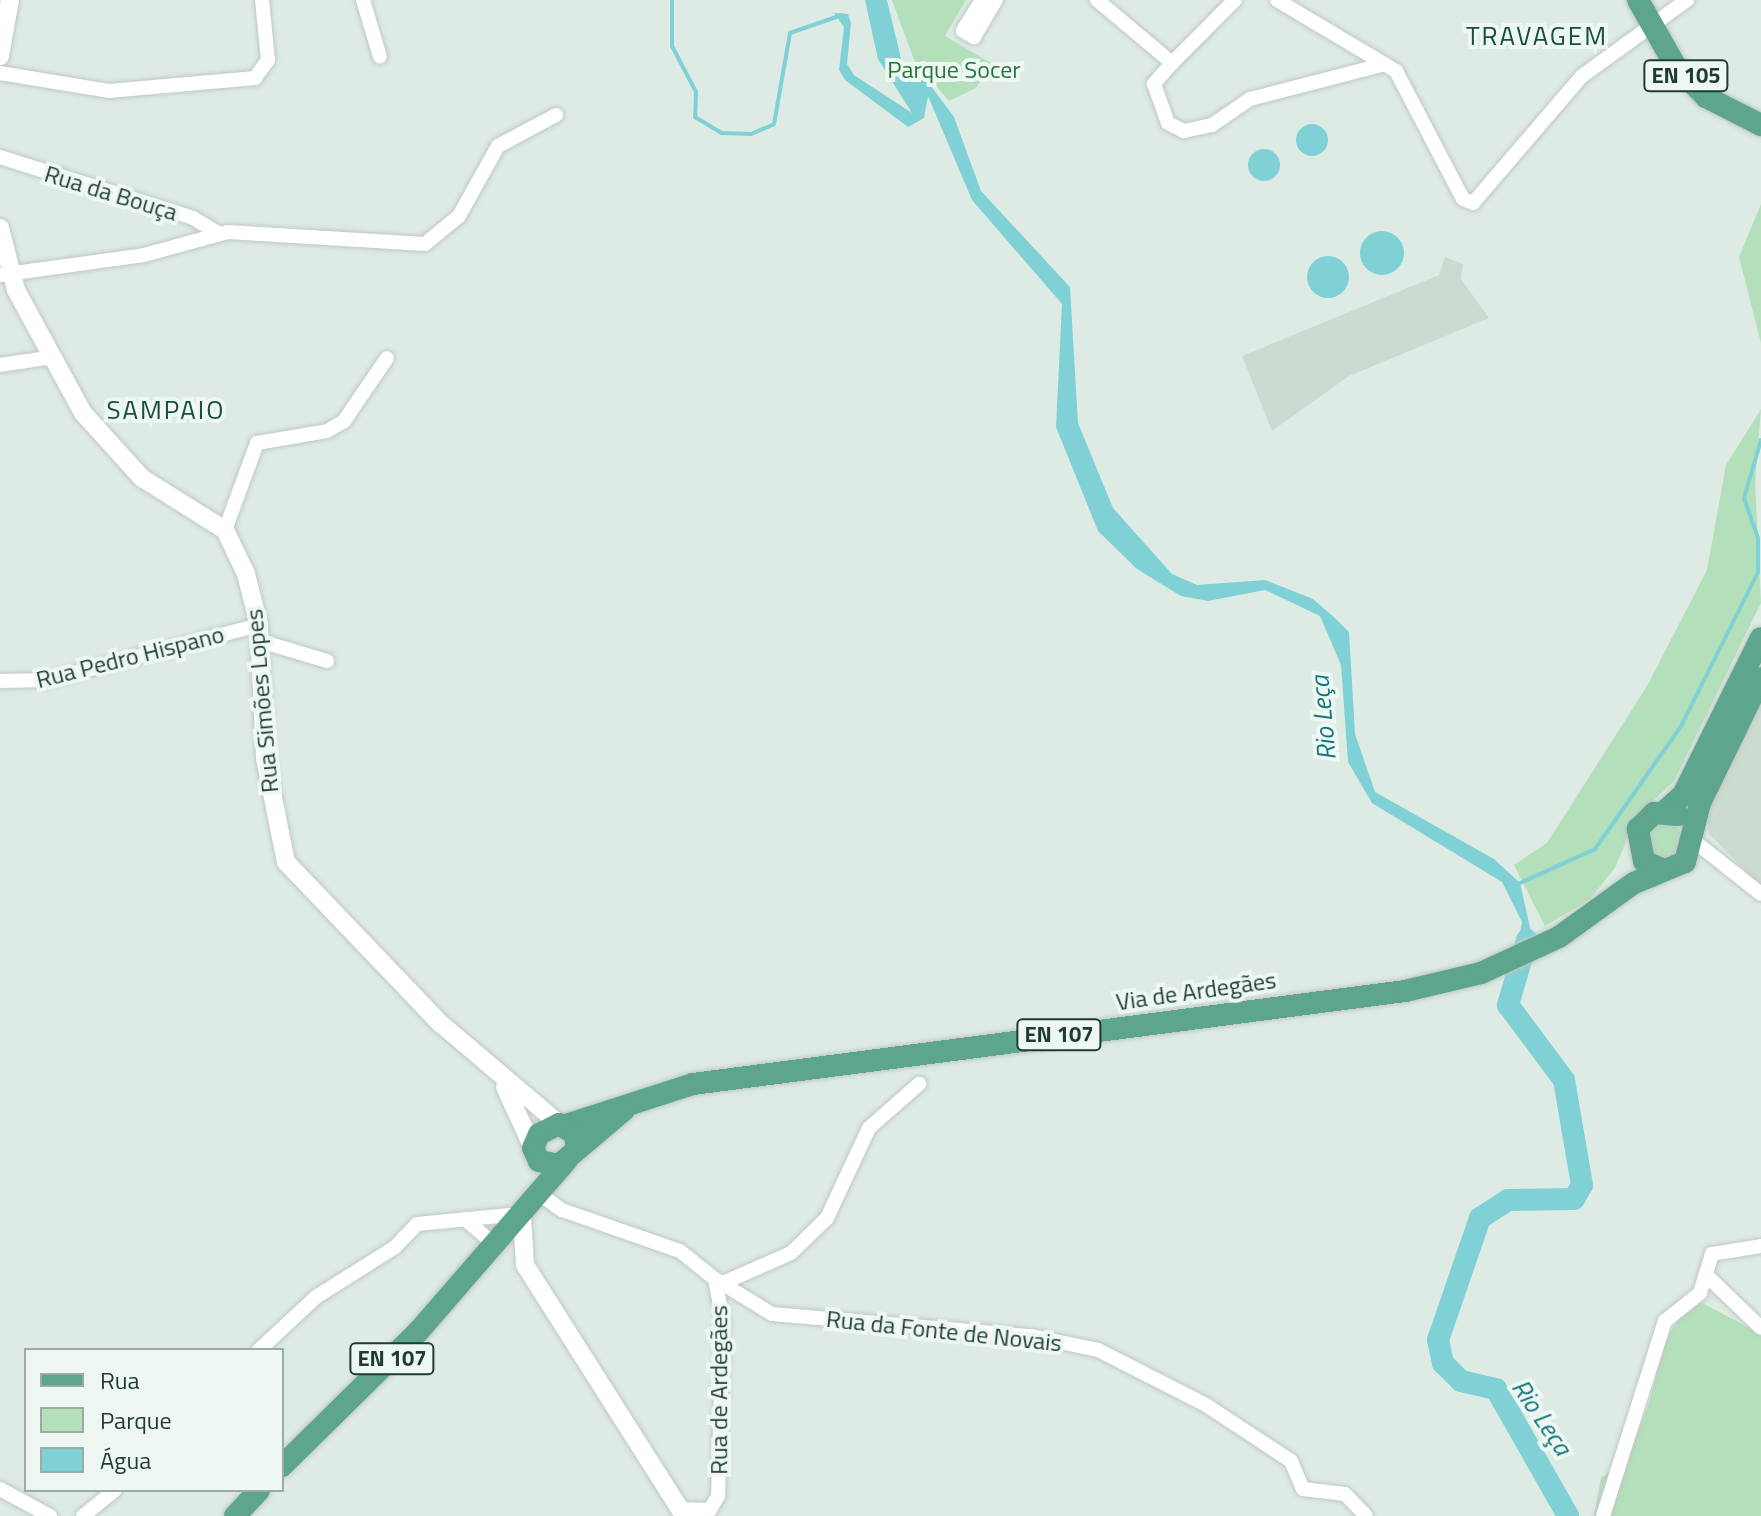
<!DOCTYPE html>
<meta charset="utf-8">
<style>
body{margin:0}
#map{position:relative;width:1761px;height:1516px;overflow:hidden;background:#ddebe4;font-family:"Titillium Web",sans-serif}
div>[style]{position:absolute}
.built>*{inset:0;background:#ccdbd2}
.green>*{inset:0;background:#b4dfbb}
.round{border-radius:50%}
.water>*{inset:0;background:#7fd1d6}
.stream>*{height:4px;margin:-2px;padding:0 2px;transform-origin:2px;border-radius:2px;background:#7fd1d6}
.river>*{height:22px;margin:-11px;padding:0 11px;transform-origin:11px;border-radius:11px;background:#7fd1d6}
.roads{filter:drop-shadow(0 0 2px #c0c8c5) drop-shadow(0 0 2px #c0c8c5)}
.minor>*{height:14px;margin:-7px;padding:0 7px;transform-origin:7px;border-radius:7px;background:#fff}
.tertiary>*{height:18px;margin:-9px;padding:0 9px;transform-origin:9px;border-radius:9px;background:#fff}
.primary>*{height:22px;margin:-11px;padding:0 11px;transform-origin:11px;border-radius:11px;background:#5da58c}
span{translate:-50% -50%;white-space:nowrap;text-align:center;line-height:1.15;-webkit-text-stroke:8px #eef7f2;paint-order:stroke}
.shield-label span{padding:2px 6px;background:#eef7f2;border:2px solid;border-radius:6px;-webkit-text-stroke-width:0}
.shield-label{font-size:22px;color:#1e3c31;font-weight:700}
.park-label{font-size:24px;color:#24763c}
.street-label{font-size:24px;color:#1e3c31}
.neighbourhood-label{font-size:26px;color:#184f3c;letter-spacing:2px}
.water-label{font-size:26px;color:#13757d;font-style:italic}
.legend{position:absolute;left:24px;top:1348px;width:260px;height:144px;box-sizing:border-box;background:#eef7f2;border:2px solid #9baca5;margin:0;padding:10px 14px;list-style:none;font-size:24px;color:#1e3c31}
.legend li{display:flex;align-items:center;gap:16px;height:40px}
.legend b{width:40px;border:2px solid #9baca5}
</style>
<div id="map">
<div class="built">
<i style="clip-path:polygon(1445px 257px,1463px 264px,1461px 279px,1489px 318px,1349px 376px,1272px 431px,1242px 356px,1439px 275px)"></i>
<i style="clip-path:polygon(1761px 702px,1761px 886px,1709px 834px,1707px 807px)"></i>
</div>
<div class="green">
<i style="clip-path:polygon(892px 0,966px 0,945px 36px,991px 63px,976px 88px,949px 101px,914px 60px)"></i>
<i style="clip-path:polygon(1761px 204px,1761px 343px,1739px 257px)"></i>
<i style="clip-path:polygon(1761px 409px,1755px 481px,1761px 603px,1674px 781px,1636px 817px,1615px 868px,1589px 900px,1545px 926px,1514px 865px,1547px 843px,1647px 686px,1707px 570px,1726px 465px)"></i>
<i class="round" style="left:1647px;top:823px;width:36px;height:36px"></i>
<i style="clip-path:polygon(1702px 1303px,1761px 1334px,1761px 1516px,1594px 1516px,1601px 1478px,1626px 1460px,1648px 1407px,1666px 1340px,1683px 1311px)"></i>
</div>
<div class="water">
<i style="clip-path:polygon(865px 0,887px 0,903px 67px,928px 82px,954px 117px,981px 191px,1070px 287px,1078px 423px,1113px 508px,1172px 574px,1197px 585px,1265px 580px,1313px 599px,1336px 619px,1349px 632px,1355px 734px,1375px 792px,1494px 859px,1520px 883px,1535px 950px,1515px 959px,1522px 922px,1502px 882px,1372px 803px,1348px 762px,1341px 665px,1320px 616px,1265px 590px,1208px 601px,1181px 596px,1137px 569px,1098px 531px,1056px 427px,1062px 304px,972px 200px,928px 96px,924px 118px,908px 127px,845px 80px,839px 70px,844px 27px,834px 13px,848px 14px,851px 23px,847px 64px,854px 75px,912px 113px,878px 59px)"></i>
<i class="round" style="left:1296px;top:124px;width:32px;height:32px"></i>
<i class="round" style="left:1248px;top:149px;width:32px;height:32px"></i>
<i class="round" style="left:1360px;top:231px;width:44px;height:44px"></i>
<i class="round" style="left:1307px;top:256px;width:42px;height:42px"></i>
</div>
<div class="stream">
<i style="left:672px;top:0;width:46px;rotate:90deg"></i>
<i style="left:672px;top:46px;width:52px;rotate:62.4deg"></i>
<i style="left:696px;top:92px;width:25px;rotate:92deg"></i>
<i style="left:695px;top:117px;width:31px;rotate:31deg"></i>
<i style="left:722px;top:133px;width:29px;rotate:2deg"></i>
<i style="left:751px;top:134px;width:25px;rotate:-23deg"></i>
<i style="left:774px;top:124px;width:92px;rotate:-80deg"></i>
<i style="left:790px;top:33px;width:55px;rotate:-19.1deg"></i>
<i style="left:1518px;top:884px;width:85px;rotate:-24.4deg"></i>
<i style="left:1595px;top:849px;width:150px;rotate:-55deg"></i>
<i style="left:1681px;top:726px;width:172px;rotate:-63.4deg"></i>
<i style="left:1758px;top:572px;width:34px;rotate:-90deg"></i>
<i style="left:1758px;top:538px;width:42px;rotate:-109.3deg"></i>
<i style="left:1744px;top:498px;width:60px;rotate:-73.7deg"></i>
</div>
<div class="river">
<i style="left:1527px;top:940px;width:68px;rotate:106.3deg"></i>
<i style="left:1508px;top:1005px;width:94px;rotate:53.3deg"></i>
<i style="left:1564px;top:1080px;width:107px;rotate:80.3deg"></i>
<i style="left:1582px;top:1185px;width:16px;rotate:120deg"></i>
<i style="left:1574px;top:1199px;width:66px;rotate:179.1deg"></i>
<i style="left:1508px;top:1200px;width:33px;rotate:147deg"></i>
<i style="left:1480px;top:1218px;width:129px;rotate:109deg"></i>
<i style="left:1438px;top:1340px;width:24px;rotate:78deg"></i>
<i style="left:1443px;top:1363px;width:25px;rotate:45deg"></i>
<i style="left:1461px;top:1381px;width:36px;rotate:13deg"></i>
<i style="left:1496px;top:1389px;width:146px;rotate:60.4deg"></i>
</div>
<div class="roads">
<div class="minor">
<i style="left:363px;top:0;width:59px;rotate:73.4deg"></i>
<i style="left:982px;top:0;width:36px;rotate:122deg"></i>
<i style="left:963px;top:31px;width:13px;rotate:29deg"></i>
<i style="left:974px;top:37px;width:43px;rotate:-59.3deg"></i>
<i style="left:1097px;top:0;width:98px;rotate:40deg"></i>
<i style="left:1172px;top:63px;width:28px;rotate:131deg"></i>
<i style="left:1154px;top:84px;width:41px;rotate:70.3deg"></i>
<i style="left:1168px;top:123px;width:18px;rotate:27deg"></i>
<i style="left:1184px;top:131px;width:29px;rotate:-12deg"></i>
<i style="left:1212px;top:125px;width:46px;rotate:-34.4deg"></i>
<i style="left:1250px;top:99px;width:139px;rotate:-14.5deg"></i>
<i style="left:1277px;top:0;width:139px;rotate:30.8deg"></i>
<i style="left:1396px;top:71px;width:144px;rotate:62.4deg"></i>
<i style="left:1463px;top:199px;width:11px;rotate:22deg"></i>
<i style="left:1473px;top:203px;width:167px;rotate:-49.4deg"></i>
<i style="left:1582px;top:76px;width:130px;rotate:-35.9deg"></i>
<i style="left:1172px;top:63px;width:89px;rotate:-45deg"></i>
<i style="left:0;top:73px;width:110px;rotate:9.4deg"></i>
<i style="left:109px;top:91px;width:147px;rotate:-5.1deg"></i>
<i style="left:255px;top:78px;width:22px;rotate:-54deg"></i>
<i style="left:268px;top:60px;width:60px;rotate:-95.7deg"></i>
<i style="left:0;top:157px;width:202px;rotate:17.5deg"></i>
<i style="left:193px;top:218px;width:31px;rotate:31deg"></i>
<i style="left:0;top:275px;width:145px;rotate:-7.9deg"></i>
<i style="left:144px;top:255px;width:87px;rotate:-15.3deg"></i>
<i style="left:228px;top:232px;width:197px;rotate:3.5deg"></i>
<i style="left:425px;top:244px;width:44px;rotate:-39.5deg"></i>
<i style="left:459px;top:216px;width:80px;rotate:-60.9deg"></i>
<i style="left:498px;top:146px;width:66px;rotate:-28.1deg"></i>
<i style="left:0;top:365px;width:48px;rotate:-8.5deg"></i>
<i style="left:225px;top:530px;width:93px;rotate:-69.8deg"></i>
<i style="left:257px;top:443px;width:71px;rotate:-9.7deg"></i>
<i style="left:327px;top:431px;width:20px;rotate:-30deg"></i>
<i style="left:344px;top:421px;width:76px;rotate:-55.7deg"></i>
<i style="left:260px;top:641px;width:70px;rotate:16.6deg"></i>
<i style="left:0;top:681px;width:48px;rotate:-1.2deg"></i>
<i style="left:48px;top:680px;width:218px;rotate:-14.6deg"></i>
<i style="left:1694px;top:841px;width:85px;rotate:38.3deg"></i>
<i style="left:541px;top:1195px;width:26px;rotate:36deg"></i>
<i style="left:562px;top:1210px;width:125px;rotate:19.2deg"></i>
<i style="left:680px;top:1251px;width:45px;rotate:38.7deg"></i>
<i style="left:715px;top:1279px;width:43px;rotate:79.2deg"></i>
<i style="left:723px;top:1321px;width:175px;rotate:91.6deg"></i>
<i style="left:718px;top:1496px;width:16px;rotate:120deg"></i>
<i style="left:710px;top:1510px;width:31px;rotate:-178deg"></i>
<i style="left:465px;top:1219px;width:38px;rotate:41deg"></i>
<i style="left:1706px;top:1275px;width:76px;rotate:43.9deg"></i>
<i style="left:715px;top:1279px;width:67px;rotate:31.6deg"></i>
<i style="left:772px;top:1314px;width:260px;rotate:4.9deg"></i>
<i style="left:1031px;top:1336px;width:68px;rotate:11.8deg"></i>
<i style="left:1098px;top:1350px;width:121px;rotate:27deg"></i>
<i style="left:1206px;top:1405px;width:102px;rotate:33.4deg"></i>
<i style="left:1291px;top:1461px;width:30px;rotate:67deg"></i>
<i style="left:1303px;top:1489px;width:42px;rotate:6.8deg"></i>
<i style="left:1345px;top:1494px;width:30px;rotate:46deg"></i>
<i style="left:723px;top:1283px;width:74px;rotate:-23.8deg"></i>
<i style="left:791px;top:1253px;width:50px;rotate:-44.2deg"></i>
<i style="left:827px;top:1218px;width:99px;rotate:-65deg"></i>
<i style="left:869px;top:1128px;width:67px;rotate:-41.3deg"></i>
<i style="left:259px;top:1350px;width:78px;rotate:-42.9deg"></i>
<i style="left:316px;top:1297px;width:93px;rotate:-32.3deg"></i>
<i style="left:395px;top:1247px;width:32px;rotate:-46deg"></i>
<i style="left:417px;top:1224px;width:93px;rotate:-5.5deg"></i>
<i style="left:0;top:1489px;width:57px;rotate:28.4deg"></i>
<i style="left:83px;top:1516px;width:41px;rotate:-39.1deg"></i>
<i style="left:1603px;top:1516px;width:205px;rotate:-72.4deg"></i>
<i style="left:1665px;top:1321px;width:45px;rotate:-38.7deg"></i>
<i style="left:1700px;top:1293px;width:41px;rotate:-72.9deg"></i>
<i style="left:1712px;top:1254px;width:50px;rotate:-9.3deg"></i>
</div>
<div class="tertiary">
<i style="left:0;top:56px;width:57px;rotate:-79.9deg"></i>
<i style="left:0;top:228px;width:64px;rotate:75.5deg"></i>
<i style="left:16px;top:290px;width:140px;rotate:61.4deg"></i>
<i style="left:83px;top:413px;width:88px;rotate:47.8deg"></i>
<i style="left:142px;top:478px;width:98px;rotate:32.1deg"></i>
<i style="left:225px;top:530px;width:49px;rotate:64.5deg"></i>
<i style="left:246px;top:574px;width:53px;rotate:75.7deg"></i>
<i style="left:259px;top:625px;width:133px;rotate:87.4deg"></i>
<i style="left:265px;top:758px;width:106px;rotate:78.6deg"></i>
<i style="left:286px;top:862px;width:223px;rotate:46.3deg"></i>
<i style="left:440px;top:1023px;width:156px;rotate:40.3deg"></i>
<i style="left:505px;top:1087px;width:67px;rotate:65.3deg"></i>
<i style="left:522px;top:1218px;width:47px;rotate:86.3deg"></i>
<i style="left:525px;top:1265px;width:297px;rotate:57.6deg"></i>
</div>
<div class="primary">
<i style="left:1638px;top:0;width:75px;rotate:60.4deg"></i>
<i style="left:1675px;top:65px;width:45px;rotate:45.9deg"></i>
<i style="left:1706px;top:97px;width:62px;rotate:27deg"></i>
<i style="left:1665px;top:811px;width:24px;rotate:-42deg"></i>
<i style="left:1683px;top:795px;width:175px;rotate:-63.6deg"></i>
<i style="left:1664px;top:870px;width:22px;rotate:-156deg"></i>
<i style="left:1644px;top:861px;width:33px;rotate:-101deg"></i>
<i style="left:1638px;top:829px;width:23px;rotate:-45deg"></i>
<i style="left:1654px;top:813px;width:24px;rotate:5deg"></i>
<i style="left:566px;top:1125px;width:133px;rotate:-17.9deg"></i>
<i style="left:693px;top:1084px;width:718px;rotate:-7.44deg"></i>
<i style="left:1405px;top:991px;width:78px;rotate:-13.3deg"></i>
<i style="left:1481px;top:973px;width:86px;rotate:-24.8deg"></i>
<i style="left:1559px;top:937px;width:92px;rotate:-35.8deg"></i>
<i style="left:1634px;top:883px;width:55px;rotate:-22.4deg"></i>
<i style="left:1685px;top:862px;width:61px;rotate:-75.7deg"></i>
<i style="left:1700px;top:803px;width:139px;rotate:-64deg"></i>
<i style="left:576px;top:1149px;width:14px;rotate:-90deg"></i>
<i style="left:576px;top:1135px;width:20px;rotate:-147deg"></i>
<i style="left:559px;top:1124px;width:22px;rotate:153deg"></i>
<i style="left:539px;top:1134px;width:15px;rotate:113deg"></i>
<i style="left:533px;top:1148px;width:14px;rotate:65deg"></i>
<i style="left:539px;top:1161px;width:20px;rotate:11deg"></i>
<i style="left:559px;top:1165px;width:85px;rotate:-40.2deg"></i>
<i style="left:282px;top:1466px;width:191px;rotate:-44.6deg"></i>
<i style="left:418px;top:1332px;width:226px;rotate:-49.1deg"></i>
<i style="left:235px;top:1516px;width:35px;rotate:-47deg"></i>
</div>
</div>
<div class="shield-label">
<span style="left:1686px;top:76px">EN 105</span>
<span style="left:1059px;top:1035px">EN 107</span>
<span style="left:392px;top:1359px">EN 107</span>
</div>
<div class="park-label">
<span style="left:954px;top:70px">Parque Socer</span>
</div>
<div class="street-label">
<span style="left:111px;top:193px;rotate:17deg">Rua da Bouça</span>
<span style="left:130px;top:657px;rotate:-14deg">Rua Pedro Hispano</span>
<span style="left:262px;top:701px;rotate:-95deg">Rua Simões Lopes</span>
<span style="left:1196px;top:991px;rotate:-8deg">Via de Ardegães</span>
<span style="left:944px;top:1331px;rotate:6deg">Rua da Fonte de Novais</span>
<span style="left:719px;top:1390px;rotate:-90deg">Rua de Ardegães</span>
</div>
<div class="neighbourhood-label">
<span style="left:1537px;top:36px">TRAVAGEM</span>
<span style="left:166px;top:410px">SAMPAIO</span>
</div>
<div class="water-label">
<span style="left:1323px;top:718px;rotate:-95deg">Rio Leça</span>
<span style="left:1542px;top:1417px;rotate:56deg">Rio Leça</span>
</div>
<ul class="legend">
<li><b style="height:10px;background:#5da58c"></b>Rua</li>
<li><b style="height:22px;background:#b4dfbb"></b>Parque</li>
<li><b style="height:22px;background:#7fd1d6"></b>Água</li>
</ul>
</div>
